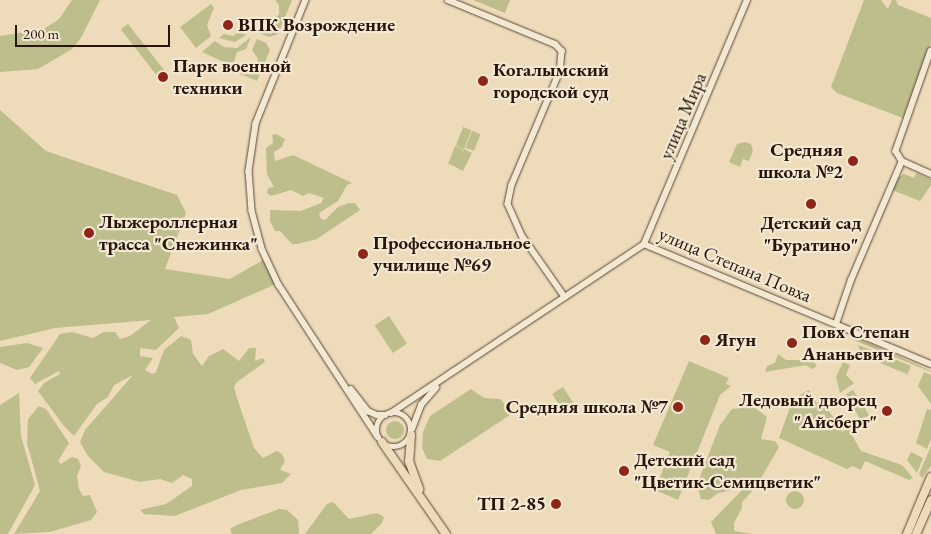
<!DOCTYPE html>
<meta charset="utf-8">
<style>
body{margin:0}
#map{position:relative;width:931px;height:534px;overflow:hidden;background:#eddbba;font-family:"EB Garamond",serif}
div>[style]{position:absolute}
.green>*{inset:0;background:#bdbe8c;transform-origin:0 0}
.round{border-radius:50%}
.roads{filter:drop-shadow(0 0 1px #594738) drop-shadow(0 0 1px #594738)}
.minor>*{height:5.5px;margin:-2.75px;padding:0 2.75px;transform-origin:2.75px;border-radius:2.75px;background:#f3e8d2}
.minor>.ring{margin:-2.75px;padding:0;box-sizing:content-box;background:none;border:5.5px solid #f3e8d2;border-radius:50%}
.major>*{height:8px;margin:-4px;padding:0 4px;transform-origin:4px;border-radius:4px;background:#eddbba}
.dots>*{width:14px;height:14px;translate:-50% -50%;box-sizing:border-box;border:2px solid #f3e8d2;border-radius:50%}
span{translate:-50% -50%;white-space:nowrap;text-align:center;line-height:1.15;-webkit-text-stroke:4.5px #f3e8d2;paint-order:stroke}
.poi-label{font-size:19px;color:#28160c;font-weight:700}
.left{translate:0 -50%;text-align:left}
.right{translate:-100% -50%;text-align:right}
.street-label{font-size:19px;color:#28160c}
.scale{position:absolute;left:15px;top:25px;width:155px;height:22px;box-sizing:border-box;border:2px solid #28160c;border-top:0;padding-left:6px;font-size:15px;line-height:18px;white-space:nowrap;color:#28160c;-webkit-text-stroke:4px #f3e8d2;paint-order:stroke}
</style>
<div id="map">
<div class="green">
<i style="clip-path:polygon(72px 0,100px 0,81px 38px,72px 49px,38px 69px,0 72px,0 36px,44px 29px,59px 19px)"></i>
<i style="clip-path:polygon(275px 0,292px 0,278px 34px,269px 37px,259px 33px,264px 22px,272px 21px,279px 14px,279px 5px)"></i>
<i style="clip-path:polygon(473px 0,510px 0,505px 13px)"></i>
<i style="clip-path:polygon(864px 0,881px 0,888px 9px,892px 0,896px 0,898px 5px,931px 18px,931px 43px,903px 118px,837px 93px,831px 87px)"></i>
<i style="clip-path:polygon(211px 4px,214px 8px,207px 25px,211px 36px,196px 48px,180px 27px)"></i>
<i style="left:128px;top:24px;width:62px;height:9px;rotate:52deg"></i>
<i style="clip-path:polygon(239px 32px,246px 35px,235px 42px,219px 38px,224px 34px,233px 36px)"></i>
<i style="clip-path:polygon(251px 37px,246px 49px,237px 52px,234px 62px,226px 63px,202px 52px,215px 41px,224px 47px,237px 48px)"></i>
<i style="clip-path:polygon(257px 39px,266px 43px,270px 50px,257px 81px,230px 70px,236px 67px,244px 73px,254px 70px,258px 59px,252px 50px)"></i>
<i style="clip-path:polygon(0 110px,46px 151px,177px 195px,186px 213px,165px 269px,230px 279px,263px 260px,276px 284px,208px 314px,174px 317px,179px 328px,156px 350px,140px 348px,140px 356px,153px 358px,145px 370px,152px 374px,156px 372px,164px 350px,181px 336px,191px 340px,193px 354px,202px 366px,209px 356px,223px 349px,239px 361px,249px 348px,256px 348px,255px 361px,263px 358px,265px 362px,237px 382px,234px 386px,236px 395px,254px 448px,263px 458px,277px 451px,282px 454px,285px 461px,280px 470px,291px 474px,282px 483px,241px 490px,175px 516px,144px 514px,140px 510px,166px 504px,192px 486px,192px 479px,183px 475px,172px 483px,160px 479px,140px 482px,104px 472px,88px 456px,80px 442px,85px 430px,133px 375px,114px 385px,108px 397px,97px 404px,74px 436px,64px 426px,38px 391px,44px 383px,60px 374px,59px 371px,35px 384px,30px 378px,60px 334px,72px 332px,93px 338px,103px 332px,115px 332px,120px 339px,130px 336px,151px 320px,55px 328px,0 341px)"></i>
<i style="left:463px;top:127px;width:9px;height:20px;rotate:21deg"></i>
<i style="left:472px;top:131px;width:9px;height:18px;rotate:21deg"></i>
<i style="clip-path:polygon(276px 134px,285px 139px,282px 147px,274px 152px,275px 161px,293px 155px,352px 183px,347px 185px,338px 201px,319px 213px,321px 219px,325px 220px,338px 207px,349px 203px,355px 203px,360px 210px,317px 239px,297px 244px,292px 244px,280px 231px,275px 231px,270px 221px,270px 210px,301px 211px,321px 203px,324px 198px,309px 193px,303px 196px,291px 190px,271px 196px,267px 193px,268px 188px,274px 187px,267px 174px,266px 148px,273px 143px,272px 135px)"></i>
<i style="clip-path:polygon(745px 142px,751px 144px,753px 151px,749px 161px,743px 159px,740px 167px,729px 162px,737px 144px)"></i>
<i style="left:455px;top:146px;width:9px;height:19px;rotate:21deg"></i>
<i style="left:464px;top:149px;width:9px;height:20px;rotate:27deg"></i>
<i style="clip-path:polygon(916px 173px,931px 179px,931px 185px,920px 201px,892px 190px,896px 179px,904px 174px,914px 178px)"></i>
<i style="left:389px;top:316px;width:33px;height:17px;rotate:57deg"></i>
<i style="clip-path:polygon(854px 336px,931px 371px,931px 372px,851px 339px)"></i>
<i style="clip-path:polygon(27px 343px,43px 348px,29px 367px,17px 370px,0 363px,0 347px)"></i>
<i style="clip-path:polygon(858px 345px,879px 353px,875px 361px,862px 356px)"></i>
<i style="clip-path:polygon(778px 354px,786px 360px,812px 360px,817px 366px,812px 369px,806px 365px,765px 372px,767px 366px,775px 363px)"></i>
<i style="left:884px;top:355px;width:29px;height:9px;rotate:22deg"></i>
<i style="clip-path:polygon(689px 361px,729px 378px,726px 384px,731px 386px,720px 395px,678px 500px,655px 490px,670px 452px,653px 445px)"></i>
<i style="clip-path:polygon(843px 362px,850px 365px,846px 375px,854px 383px,840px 393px,836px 377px)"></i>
<i style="clip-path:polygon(924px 372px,931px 375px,931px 404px,918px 386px)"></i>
<i style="left:563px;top:387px;width:24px;height:13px;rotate:57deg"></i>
<i style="clip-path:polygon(471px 389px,484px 398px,500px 399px,513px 413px,440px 461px,427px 459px,422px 448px,423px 432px,430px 416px)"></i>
<i style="clip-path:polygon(809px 390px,817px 403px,831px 395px,836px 403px,828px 409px,842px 432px,848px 428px,861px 451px,902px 465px,913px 478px,909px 480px,865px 461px,861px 470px,853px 466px,847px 469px,779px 438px,793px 399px)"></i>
<i style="clip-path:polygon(853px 390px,869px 415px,853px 425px,860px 419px,846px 394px)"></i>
<i style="clip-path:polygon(19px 393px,21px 436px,35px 485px,8px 534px,0 534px,0 405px)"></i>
<i style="clip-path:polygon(39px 406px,46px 409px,69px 443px,58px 461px,61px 464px,72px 457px,78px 459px,81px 466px,77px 476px,79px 489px,83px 496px,90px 495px,97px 512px,91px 520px,50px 532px,14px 534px,40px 491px,27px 443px,28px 419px)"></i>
<i style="clip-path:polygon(754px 407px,767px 417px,761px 439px,775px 441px,779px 447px,756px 487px,742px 502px,742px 508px,734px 523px,734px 531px,752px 534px,716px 534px,711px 522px,745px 487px,718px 493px,709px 500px,701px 499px,698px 487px,701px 474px,720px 425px,732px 409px)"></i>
<i style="clip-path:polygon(927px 409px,931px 410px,931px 439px,927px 449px,916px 443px)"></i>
<i class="round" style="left:386px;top:421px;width:18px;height:18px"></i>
<i style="clip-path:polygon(931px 446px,931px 466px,922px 478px,919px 474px)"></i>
<i style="clip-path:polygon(911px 452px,923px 458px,917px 473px,907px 460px)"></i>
<i class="round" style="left:786px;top:491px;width:18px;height:18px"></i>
<i style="clip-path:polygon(333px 502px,349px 519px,377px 513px,384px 517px,382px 523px,371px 534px,305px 534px,327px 504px)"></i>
<i style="clip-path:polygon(279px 509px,287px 510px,298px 520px,299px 534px,232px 534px,230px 529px,237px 525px)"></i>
</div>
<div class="roads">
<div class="minor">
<i style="left:306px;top:0;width:134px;rotate:112deg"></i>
<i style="left:256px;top:124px;width:48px;rotate:98.5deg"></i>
<i style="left:249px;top:171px;width:40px;rotate:85.7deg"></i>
<i style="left:252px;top:211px;width:39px;rotate:75deg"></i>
<i style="left:262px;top:249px;width:40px;rotate:65deg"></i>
<i style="left:279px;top:285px;width:181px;rotate:56.9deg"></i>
<i style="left:448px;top:0;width:116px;rotate:22.4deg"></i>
<i style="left:555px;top:44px;width:10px;rotate:45deg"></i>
<i style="left:562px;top:51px;width:21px;rotate:95deg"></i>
<i style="left:560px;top:72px;width:123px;rotate:113deg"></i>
<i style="left:512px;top:185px;width:19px;rotate:102deg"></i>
<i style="left:508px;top:204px;width:36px;rotate:66deg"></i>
<i style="left:523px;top:237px;width:73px;rotate:55deg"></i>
<i style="left:931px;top:51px;width:106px;rotate:109.3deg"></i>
<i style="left:896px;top:151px;width:12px;rotate:59deg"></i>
<i style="left:902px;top:161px;width:32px;rotate:24deg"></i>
<i style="left:644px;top:244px;width:311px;rotate:22.7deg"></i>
<i style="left:836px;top:324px;width:46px;rotate:-71.2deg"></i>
<i style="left:851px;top:280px;width:129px;rotate:-66.8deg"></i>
<i style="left:351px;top:389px;width:28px;rotate:52deg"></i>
<i style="left:368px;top:411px;width:10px;rotate:24deg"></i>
<i style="left:377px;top:415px;width:8px"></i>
<i class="ring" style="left:377px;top:413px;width:28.5px;height:28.5px"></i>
<i style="left:391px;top:413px;width:304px;rotate:-33.7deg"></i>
<i style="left:644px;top:244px;width:265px;rotate:-67.1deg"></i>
<i style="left:412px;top:429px;width:26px;rotate:-69deg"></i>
<i style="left:421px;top:405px;width:23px;rotate:-49deg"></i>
</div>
<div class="major">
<i style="left:411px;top:435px;width:26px;rotate:94deg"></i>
<i style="left:409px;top:461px;width:30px;rotate:70deg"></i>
<i style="left:382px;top:442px;width:112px;rotate:55.2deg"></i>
<i style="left:907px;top:534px;width:62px;rotate:-67.2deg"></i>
<i style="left:916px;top:534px;width:37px;rotate:-66deg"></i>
</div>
</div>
<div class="dots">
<i style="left:228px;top:25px;background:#8f2418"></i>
<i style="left:163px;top:77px;background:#8f2418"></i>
<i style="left:483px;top:81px;background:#8f2418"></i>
<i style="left:853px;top:161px;background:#8f2418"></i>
<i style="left:811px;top:204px;background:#8f2418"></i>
<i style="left:89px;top:233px;background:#8f2418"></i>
<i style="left:363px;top:254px;background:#8f2418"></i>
<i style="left:705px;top:340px;background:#8f2418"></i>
<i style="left:792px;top:343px;background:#8f2418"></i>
<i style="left:678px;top:407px;background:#8f2418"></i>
<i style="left:887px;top:411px;background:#8f2418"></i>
<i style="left:624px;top:471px;background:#8f2418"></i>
<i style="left:556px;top:504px;background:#8f2418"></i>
</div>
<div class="poi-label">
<span class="left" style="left:238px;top:25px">ВПК Возрождение</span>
<span class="left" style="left:173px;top:77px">Парк военной<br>техники</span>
<span class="left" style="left:493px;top:81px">Когалымский<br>городской суд</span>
<span class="right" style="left:843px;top:161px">Средняя<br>школа №2</span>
<span class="left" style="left:99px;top:233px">Лыжероллерная<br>трасса "Снежинка"</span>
<span style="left:811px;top:234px">Детский сад<br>"Буратино"</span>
<span class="left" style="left:373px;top:254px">Профессиональное<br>училище №69</span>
<span class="left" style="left:802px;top:343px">Повх Степан<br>Ананьевич</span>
<span class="left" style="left:715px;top:340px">Ягун</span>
<span class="right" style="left:877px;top:411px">Ледовый дворец<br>"Айсберг"</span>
<span class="right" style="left:668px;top:407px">Средняя школа №7</span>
<span class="left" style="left:634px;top:471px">Детский сад<br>"Цветик-Семицветик"</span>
<span class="right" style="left:546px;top:504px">ТП 2-85</span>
</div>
<div class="street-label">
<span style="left:683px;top:116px;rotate:-67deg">улица Мира</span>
<span style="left:735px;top:265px;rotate:23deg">улица Степана Повха</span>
</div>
<div class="scale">200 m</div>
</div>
